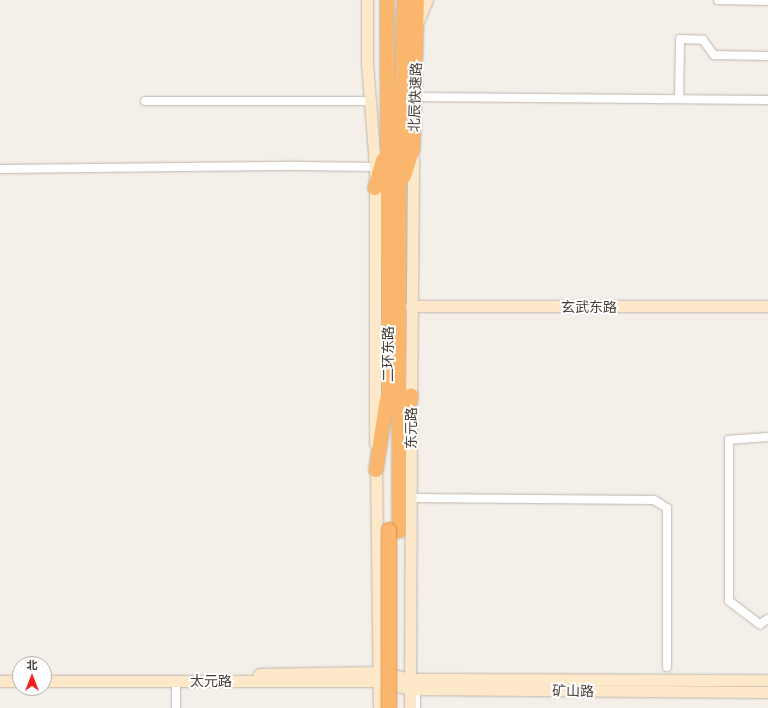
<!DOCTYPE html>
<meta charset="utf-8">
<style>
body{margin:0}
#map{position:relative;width:768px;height:708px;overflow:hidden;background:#f4efe9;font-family:Quicksand,"Noto Sans SC",sans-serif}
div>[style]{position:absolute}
.roads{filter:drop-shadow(0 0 1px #bfb5ab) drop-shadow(0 0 1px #bfb5ab)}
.street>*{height:8px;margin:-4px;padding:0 4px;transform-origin:4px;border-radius:4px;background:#fff}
.secondary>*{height:11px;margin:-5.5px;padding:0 5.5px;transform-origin:5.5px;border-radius:5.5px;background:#fde9c9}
.highway>*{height:14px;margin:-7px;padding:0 7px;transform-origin:7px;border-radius:7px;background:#fab66d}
.bridges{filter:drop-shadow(0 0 1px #da883c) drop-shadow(0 0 1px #da883c)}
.highway-bridge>*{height:14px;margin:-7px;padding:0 7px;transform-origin:7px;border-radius:7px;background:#fab66d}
span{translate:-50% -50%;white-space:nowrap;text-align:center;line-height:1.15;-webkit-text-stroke:4px #fff;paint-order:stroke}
.street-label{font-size:14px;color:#473f37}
.north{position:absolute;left:12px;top:656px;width:40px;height:40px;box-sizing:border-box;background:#fff;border:1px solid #b5b2af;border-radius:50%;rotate:0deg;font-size:11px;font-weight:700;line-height:16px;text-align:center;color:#473f37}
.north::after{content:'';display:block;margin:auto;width:14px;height:18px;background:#f51f1f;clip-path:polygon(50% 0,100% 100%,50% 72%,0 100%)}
</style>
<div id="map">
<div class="roads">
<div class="street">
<i style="left:718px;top:0;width:50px;rotate:1.1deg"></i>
<i style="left:415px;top:97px;width:353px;rotate:0.5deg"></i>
<i style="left:679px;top:99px;width:60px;rotate:-89deg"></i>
<i style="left:680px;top:39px;width:23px;rotate:2deg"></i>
<i style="left:703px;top:40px;width:19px;rotate:54deg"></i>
<i style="left:714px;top:55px;width:54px;rotate:1.1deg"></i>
<i style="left:145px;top:101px;width:224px"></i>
<i style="left:0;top:169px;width:299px;rotate:-0.6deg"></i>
<i style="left:299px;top:166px;width:76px;rotate:0.8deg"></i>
<i style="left:768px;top:437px;width:39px;rotate:176deg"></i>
<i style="left:729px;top:440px;width:161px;rotate:90deg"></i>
<i style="left:729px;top:601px;width:39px;rotate:37deg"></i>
<i style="left:760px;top:624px;width:9px;rotate:-32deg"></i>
<i style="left:411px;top:498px;width:243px;rotate:0.5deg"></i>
<i style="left:654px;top:500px;width:15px;rotate:32deg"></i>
<i style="left:667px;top:508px;width:159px;rotate:90deg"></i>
<i style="left:176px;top:681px;width:27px;rotate:90deg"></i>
<i style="left:411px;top:689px;width:9px;rotate:58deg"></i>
<i style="left:416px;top:697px;width:11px;rotate:90deg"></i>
</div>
<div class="secondary">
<i style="left:367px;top:0;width:62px;rotate:90deg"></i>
<i style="left:367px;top:62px;width:105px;rotate:85.6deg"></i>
<i style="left:375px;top:167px;width:276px;rotate:90deg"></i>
<i style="left:418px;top:21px;width:23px;rotate:-67deg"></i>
<i style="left:411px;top:306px;width:357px"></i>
<i style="left:411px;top:403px;width:244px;rotate:-89.5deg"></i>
<i style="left:376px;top:463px;width:245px;rotate:89.3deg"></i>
<i style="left:259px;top:674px;width:119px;rotate:-1deg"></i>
<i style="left:378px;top:672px;width:34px;rotate:12deg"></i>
<i style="left:411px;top:679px;width:14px"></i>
<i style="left:425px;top:679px;width:343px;rotate:0.2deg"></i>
<i style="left:0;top:681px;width:20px"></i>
<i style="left:44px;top:681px;width:334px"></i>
<i style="left:378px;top:681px;width:34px;rotate:14deg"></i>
<i style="left:411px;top:689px;width:357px;rotate:0.5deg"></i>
<i style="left:410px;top:708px;width:287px;rotate:-89.8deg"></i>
</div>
<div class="highway">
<i style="left:387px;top:0;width:410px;rotate:89.7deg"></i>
<i style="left:404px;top:176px;width:29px;rotate:-72deg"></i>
<i style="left:413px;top:148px;width:148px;rotate:-88.5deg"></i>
<i style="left:375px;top:188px;width:29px;rotate:-74deg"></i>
<i style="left:405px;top:431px;width:36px;rotate:-80deg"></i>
<i style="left:376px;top:470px;width:72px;rotate:-81.2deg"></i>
<i style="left:399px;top:531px;width:339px;rotate:-90deg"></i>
<i style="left:399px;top:192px;width:192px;rotate:-88.5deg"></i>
</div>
</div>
<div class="bridges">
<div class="highway-bridge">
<i style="left:389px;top:530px;width:178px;rotate:90deg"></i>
</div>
</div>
<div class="street-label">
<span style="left:415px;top:97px;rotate:-88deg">北辰快速路</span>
<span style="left:589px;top:307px">玄武东路</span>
<span style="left:388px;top:354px;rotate:-90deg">二环东路</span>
<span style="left:411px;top:428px;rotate:-90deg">东元路</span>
<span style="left:211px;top:681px">太元路</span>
<span style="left:573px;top:691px;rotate:1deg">矿山路</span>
</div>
<div class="north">北</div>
</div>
